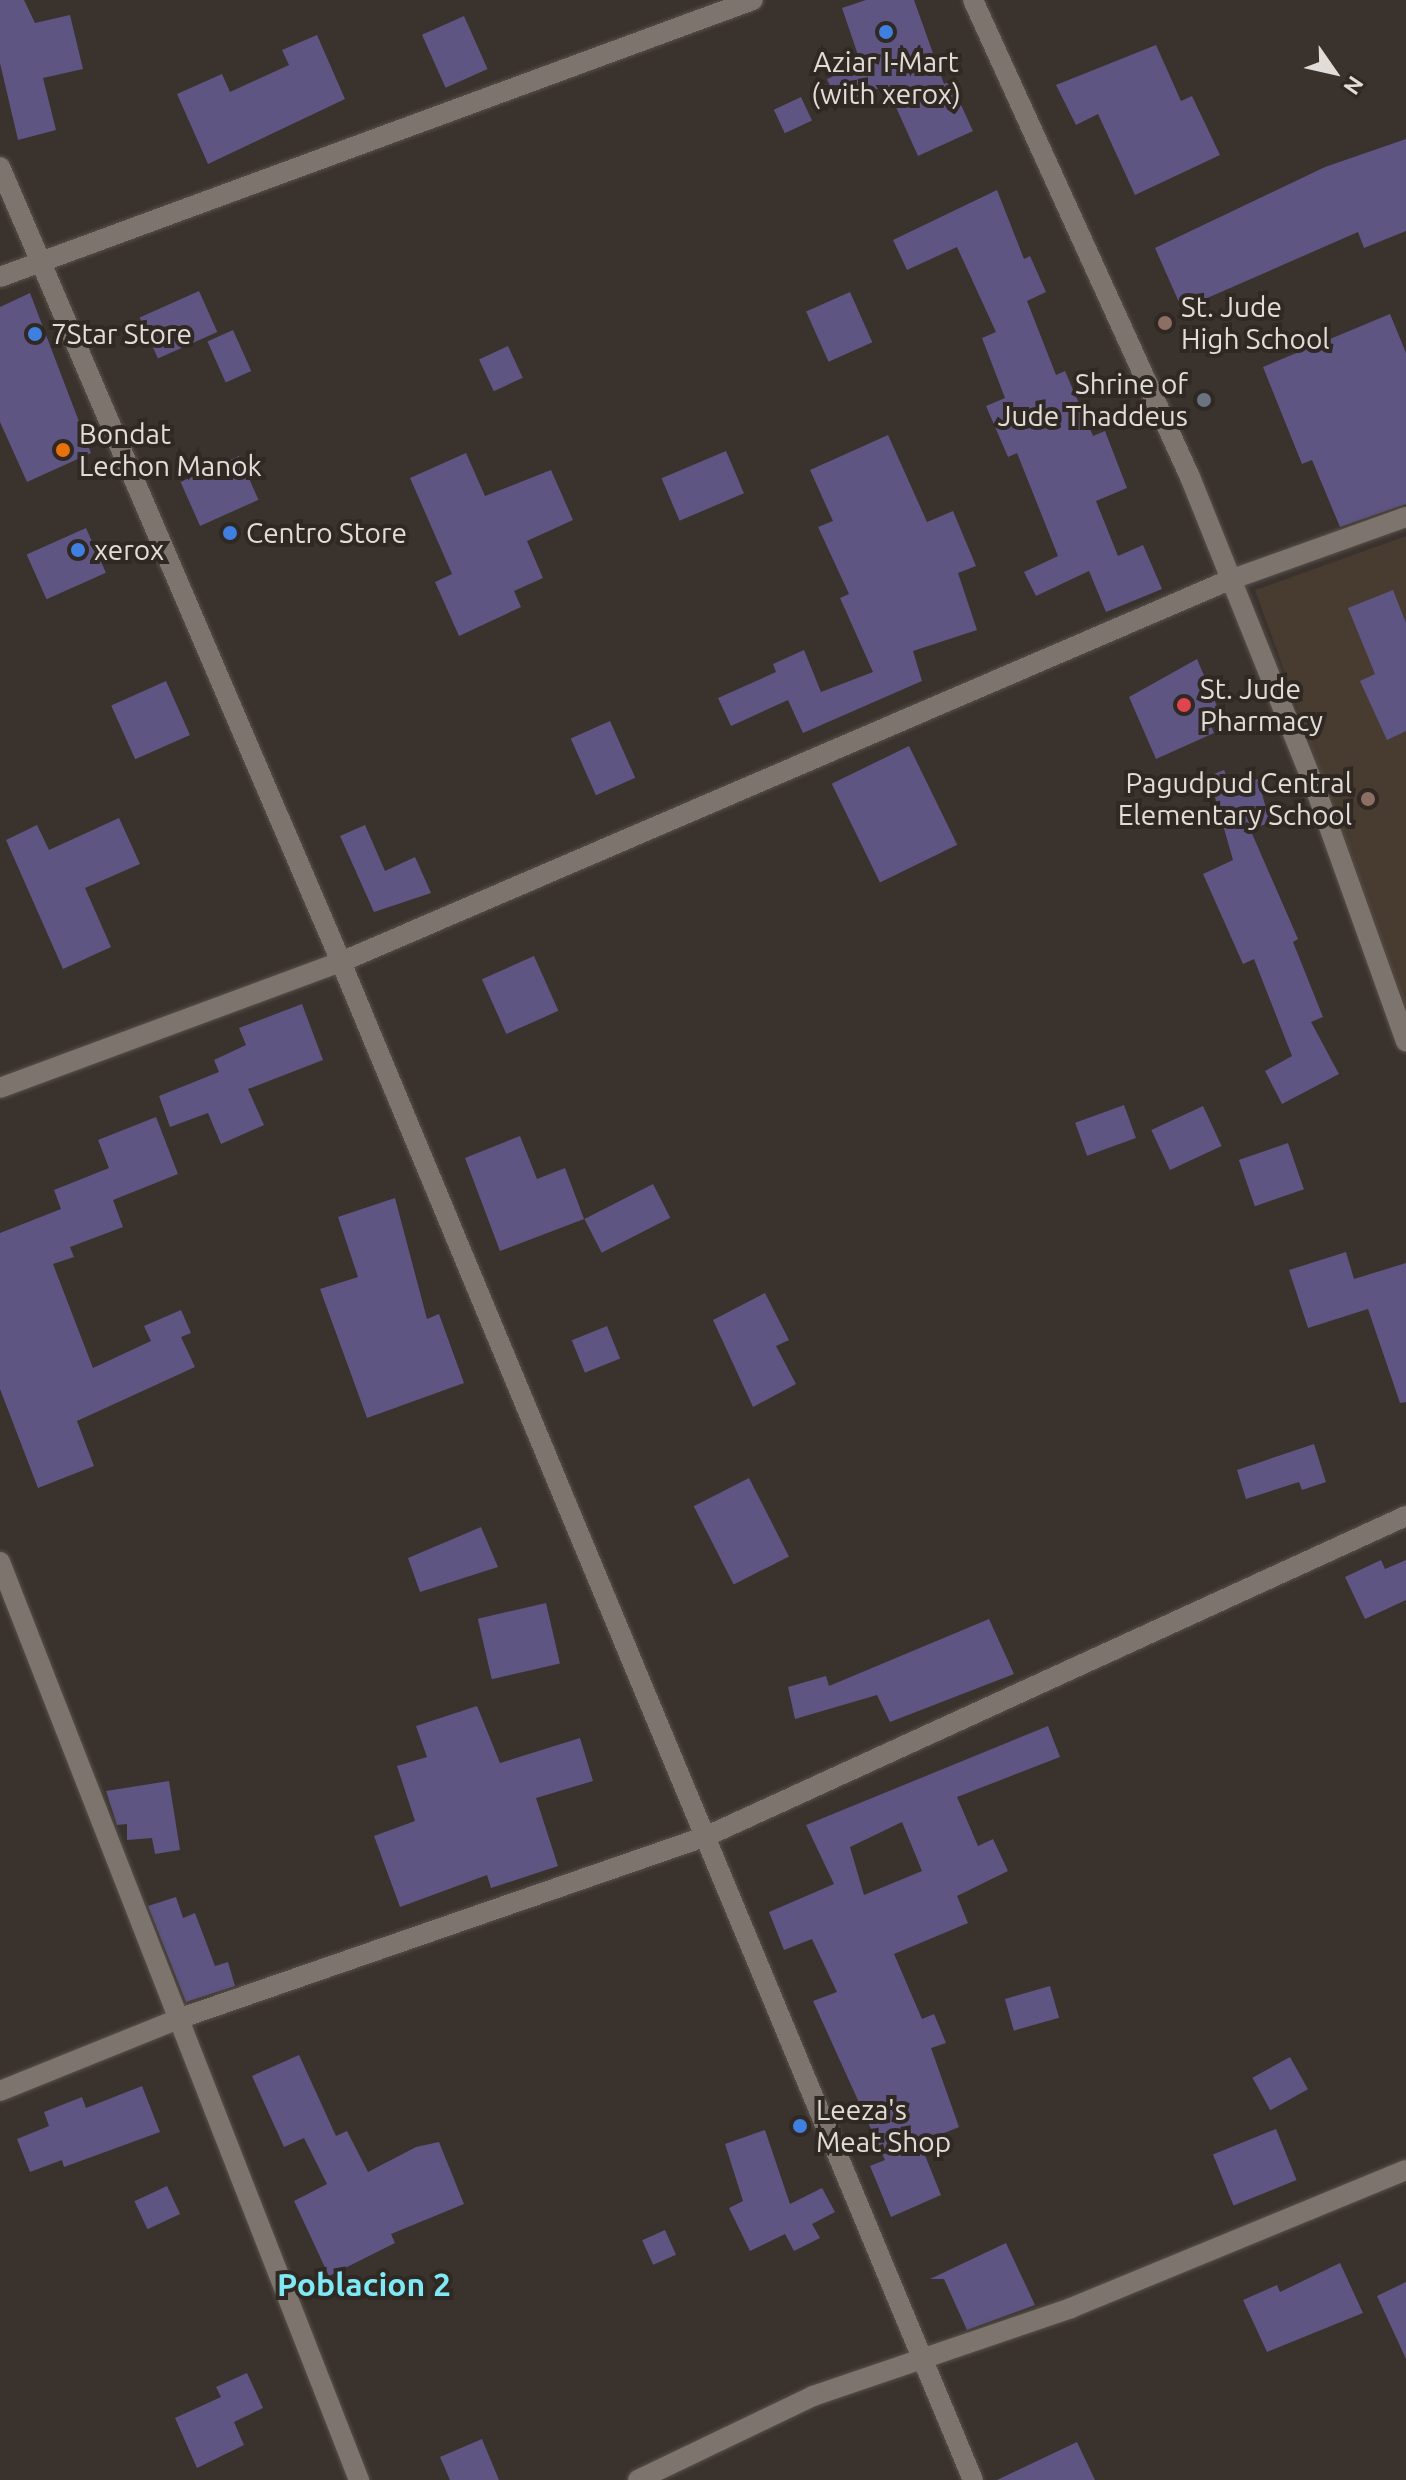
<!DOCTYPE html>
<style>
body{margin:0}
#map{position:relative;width:1406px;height:2480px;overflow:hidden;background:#3a322c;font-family:Ubuntu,sans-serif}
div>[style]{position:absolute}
.built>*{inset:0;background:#483b30}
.building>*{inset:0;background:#5e5583;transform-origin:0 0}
.roads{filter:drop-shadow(0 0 2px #57504b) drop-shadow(0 0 2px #57504b)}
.street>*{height:20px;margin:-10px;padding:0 10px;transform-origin:10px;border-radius:10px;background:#7d756d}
.secondary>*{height:20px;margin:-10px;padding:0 10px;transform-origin:10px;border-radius:10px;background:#7d756d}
.dots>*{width:22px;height:22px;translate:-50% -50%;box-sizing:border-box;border:4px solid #302822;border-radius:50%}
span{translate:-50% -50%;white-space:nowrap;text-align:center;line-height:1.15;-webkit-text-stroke:8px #302822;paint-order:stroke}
.poi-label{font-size:28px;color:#e1dcd8}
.left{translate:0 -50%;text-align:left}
.right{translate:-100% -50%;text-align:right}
.quarter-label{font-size:32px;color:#7feaf5;font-weight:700}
.north{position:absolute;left:1294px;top:32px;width:80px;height:80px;-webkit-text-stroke:6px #302822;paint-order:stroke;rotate:124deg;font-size:22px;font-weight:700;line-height:32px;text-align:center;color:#e1dcd8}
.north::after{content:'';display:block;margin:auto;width:28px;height:36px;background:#e1dcd8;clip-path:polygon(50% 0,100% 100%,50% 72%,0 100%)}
</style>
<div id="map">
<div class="built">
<i style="clip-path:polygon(1406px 536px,1406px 1009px,1255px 590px)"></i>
</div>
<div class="building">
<i style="clip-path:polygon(0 0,24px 0,35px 23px,70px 15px,83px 69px,43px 78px,56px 130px,18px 140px,0 63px)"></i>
<i style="clip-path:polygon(866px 0,914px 0,944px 84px,950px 81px,973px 131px,918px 156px,886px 85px,839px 106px,827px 79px,861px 64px,842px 8px)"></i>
<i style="left:464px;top:16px;width:58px;height:46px;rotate:66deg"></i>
<i style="clip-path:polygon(317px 35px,345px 99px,208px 164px,177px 94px,222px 74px,230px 92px,289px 65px,282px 50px)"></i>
<i style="clip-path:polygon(1156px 45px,1181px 101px,1192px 96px,1220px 155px,1135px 195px,1098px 114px,1076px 125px,1056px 85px)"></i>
<i style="left:801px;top:97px;width:26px;height:30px;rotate:65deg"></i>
<i style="clip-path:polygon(1406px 139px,1406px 231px,1364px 248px,1358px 232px,1182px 309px,1155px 248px,1325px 167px)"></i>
<i style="clip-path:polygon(997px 190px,1024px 259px,1030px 256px,1046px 292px,1027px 301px,1056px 375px,1065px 371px,1093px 436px,1105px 431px,1127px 488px,1096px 501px,1118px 556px,1143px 545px,1162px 589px,1106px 612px,1089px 571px,1036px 596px,1024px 572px,1058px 556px,1017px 453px,1008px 457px,986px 406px,1005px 398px,982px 338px,996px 332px,957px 247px,907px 270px,893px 240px)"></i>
<i style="left:199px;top:291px;width:45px;height:65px;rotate:66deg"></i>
<i style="left:850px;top:292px;width:55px;height:48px;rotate:66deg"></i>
<i style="clip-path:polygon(30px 293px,91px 453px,27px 482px,0 422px,0 307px)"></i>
<i style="clip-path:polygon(1390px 314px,1406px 353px,1406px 504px,1340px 527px,1312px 460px,1302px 464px,1263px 367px)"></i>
<i style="left:233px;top:330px;width:45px;height:28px;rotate:66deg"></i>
<i style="left:508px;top:346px;width:35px;height:32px;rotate:65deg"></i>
<i style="clip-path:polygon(888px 435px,927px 522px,953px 511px,976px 566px,958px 573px,977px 630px,913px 651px,922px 681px,803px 733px,788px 700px,731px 726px,718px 698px,776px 672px,773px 664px,804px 650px,821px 692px,873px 672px,840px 598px,849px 594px,818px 527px,833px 521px,810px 470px)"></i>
<i style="left:726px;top:451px;width:46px;height:70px;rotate:67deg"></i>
<i style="clip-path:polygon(466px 453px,485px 496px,551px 470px,573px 520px,527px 541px,543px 578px,514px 591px,521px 607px,459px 636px,435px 582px,452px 574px,410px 478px)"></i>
<i style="left:239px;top:456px;width:48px;height:64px;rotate:66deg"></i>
<i style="left:86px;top:528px;width:49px;height:65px;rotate:66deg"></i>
<i style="clip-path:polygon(1393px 590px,1406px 623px,1406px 731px,1387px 740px,1360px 681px,1375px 674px,1348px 608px)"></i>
<i style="clip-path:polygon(1197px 659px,1219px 711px,1207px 716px,1214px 733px,1156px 759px,1129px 697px)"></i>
<i style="left:166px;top:681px;width:59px;height:60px;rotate:66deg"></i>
<i style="left:610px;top:721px;width:62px;height:43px;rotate:66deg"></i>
<i style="left:909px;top:746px;width:110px;height:86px;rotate:64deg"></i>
<i style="clip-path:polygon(1224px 770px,1231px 786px,1258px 779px,1270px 823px,1250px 829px,1298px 939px,1293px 942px,1323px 1017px,1311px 1022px,1339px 1074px,1282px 1104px,1265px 1071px,1292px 1056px,1254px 959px,1243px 964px,1203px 874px,1233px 860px,1209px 776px)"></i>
<i style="clip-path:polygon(119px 818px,140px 864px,85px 888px,111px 947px,63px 969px,6px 840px,37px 825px,49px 850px)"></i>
<i style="clip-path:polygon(365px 825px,385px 871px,415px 857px,431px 893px,374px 912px,340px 836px)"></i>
<i style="left:534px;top:956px;width:60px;height:57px;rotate:66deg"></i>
<i style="clip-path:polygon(302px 1004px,323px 1060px,248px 1089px,264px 1125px,221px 1144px,208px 1113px,170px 1127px,159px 1096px,219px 1072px,214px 1060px,246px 1045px,239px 1028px)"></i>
<i style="left:1124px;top:1105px;width:35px;height:52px;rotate:70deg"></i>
<i style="left:1203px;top:1106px;width:44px;height:57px;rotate:65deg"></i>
<i style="clip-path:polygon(156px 1117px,178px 1174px,113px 1200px,123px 1227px,70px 1247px,74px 1257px,53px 1264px,93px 1368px,151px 1341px,144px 1326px,181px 1310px,191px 1333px,181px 1337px,195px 1367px,77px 1421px,94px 1466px,38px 1488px,0 1389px,0 1233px,61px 1209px,54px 1190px,109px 1168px,98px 1140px)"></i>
<i style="clip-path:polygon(520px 1136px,537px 1179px,565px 1168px,584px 1219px,500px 1251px,465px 1158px)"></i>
<i style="left:1288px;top:1143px;width:49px;height:52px;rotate:71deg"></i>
<i style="left:653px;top:1184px;width:38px;height:77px;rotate:63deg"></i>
<i style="clip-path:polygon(395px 1198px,427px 1319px,439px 1314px,464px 1383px,367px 1418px,320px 1289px,358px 1277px,338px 1217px)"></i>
<i style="clip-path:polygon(1346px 1252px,1354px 1279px,1406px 1263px,1406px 1402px,1400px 1403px,1368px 1309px,1308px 1328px,1289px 1270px)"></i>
<i style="clip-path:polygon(765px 1293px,789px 1340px,776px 1346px,796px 1384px,753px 1407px,713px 1320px)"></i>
<i style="left:607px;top:1326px;width:35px;height:38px;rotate:68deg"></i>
<i style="clip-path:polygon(1314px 1444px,1326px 1482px,1302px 1490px,1299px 1482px,1246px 1499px,1237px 1470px)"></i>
<i style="left:749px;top:1478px;width:88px;height:62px;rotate:63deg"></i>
<i style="clip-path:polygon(481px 1527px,498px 1567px,420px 1592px,408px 1558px)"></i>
<i style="clip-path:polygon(1381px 1560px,1385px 1569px,1406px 1560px,1406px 1600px,1365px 1619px,1345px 1577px)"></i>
<i style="left:546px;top:1603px;width:62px;height:70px;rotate:77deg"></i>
<i style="clip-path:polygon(989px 1619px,1014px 1674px,890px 1722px,877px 1695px,795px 1719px,788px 1687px,826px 1676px,829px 1686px)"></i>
<i style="clip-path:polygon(477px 1706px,500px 1763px,580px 1738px,593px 1781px,536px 1798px,558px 1866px,491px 1888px,487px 1875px,400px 1907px,374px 1836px,415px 1821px,397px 1766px,427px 1757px,416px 1726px)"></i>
<i style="clip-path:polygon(evenodd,1048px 1726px,1060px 1757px,957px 1797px,978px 1846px,993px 1839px,1008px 1871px,957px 1896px,968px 1923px,894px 1954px,922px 2019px,934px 2014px,946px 2043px,931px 2048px,959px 2127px,920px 2143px,941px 2195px,891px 2217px,870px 2166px,885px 2160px,813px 2001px,837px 1992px,812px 1939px,784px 1950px,769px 1912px,834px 1884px,806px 1825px,1048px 1726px,902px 1822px,922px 1871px,864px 1895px,850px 1847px,902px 1822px)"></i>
<i style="clip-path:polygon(169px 1781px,180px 1850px,155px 1854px,152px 1838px,127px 1840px,127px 1824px,117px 1825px,106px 1791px)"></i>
<i style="clip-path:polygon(176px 1897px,183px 1918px,195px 1913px,215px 1966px,228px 1962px,235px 1986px,186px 2002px,148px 1906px)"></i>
<i style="left:1050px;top:1986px;width:33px;height:47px;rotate:74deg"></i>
<i style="clip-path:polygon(299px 2055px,336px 2136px,347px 2131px,368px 2172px,416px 2147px,439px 2142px,464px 2204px,391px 2234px,395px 2243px,329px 2276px,294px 2201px,327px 2184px,304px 2138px,284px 2147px,252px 2076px)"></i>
<i style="left:1290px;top:2057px;width:37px;height:43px;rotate:61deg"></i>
<i style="clip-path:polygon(142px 2086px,160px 2132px,64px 2167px,62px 2160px,30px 2172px,17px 2139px,49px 2126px,44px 2112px,82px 2097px,86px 2108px)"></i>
<i style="left:1276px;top:2129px;width:55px;height:68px;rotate:68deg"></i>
<i style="clip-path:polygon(765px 2130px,790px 2204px,822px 2188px,835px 2212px,812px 2224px,820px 2238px,794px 2251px,785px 2234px,750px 2251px,729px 2208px,743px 2201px,725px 2144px)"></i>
<i style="left:167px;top:2186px;width:31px;height:36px;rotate:65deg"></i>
<i style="left:665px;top:2230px;width:27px;height:25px;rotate:66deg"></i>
<i style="clip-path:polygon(1006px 2243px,1035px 2305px,967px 2330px,944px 2279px,930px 2279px)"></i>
<i style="clip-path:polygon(1340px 2263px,1363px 2313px,1267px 2352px,1243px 2300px,1277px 2285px,1280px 2292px)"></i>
<i style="clip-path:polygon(1406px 2282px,1406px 2359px,1377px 2296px)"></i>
<i style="clip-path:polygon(247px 2373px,263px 2408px,234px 2422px,244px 2445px,197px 2468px,175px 2418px,221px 2397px,216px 2387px)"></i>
<i style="clip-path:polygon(482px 2439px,499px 2480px,450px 2480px,440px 2457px)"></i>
<i style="clip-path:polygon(1077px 2442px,1095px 2480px,997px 2480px)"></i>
</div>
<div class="roads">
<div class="street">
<i style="left:973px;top:0;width:524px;rotate:65.54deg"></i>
<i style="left:1190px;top:477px;width:341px;rotate:68.1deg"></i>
<i style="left:1317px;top:793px;width:264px;rotate:70.3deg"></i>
<i style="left:0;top:277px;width:802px;rotate:-20.2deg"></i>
<i style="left:0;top:1088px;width:364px;rotate:-20.3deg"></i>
<i style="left:341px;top:962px;width:964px;rotate:-23.27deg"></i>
<i style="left:1227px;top:581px;width:190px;rotate:-19.7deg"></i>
<i style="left:0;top:1562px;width:986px;rotate:68.64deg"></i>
<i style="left:0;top:2091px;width:195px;rotate:-22deg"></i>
<i style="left:181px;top:2018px;width:557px;rotate:-19.09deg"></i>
<i style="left:707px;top:1836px;width:769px;rotate:-24.6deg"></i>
<i style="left:638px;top:2480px;width:194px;rotate:-25.6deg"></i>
<i style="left:813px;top:2396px;width:273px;rotate:-18.8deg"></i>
<i style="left:1071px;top:2308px;width:362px;rotate:-22.4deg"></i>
</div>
<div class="secondary">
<i style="left:0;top:167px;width:865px;rotate:66.78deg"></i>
<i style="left:341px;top:962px;width:1644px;rotate:67.4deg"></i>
</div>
</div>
<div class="dots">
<i style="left:886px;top:32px;background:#3f7fe0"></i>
<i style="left:1165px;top:323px;background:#8d6e63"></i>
<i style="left:35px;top:334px;background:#3f7fe0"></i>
<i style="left:1204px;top:400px;background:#6b7280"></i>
<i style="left:63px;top:450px;background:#e8710a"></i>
<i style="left:230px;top:533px;background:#3f7fe0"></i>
<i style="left:78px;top:550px;background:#3f7fe0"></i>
<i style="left:1184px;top:705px;background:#e0444e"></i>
<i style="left:1368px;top:799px;background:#8d6e63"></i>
<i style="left:800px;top:2126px;background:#3f7fe0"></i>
</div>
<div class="poi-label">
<span style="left:886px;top:78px">Aziar I-Mart<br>(with xerox)</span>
<span class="left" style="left:1181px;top:323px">St. Jude<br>High School</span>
<span class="left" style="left:51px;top:334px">7Star Store</span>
<span class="right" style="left:1188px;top:400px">Shrine of<br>Jude Thaddeus</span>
<span class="left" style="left:79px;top:450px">Bondat<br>Lechon Manok</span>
<span class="left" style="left:246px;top:533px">Centro Store</span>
<span class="left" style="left:94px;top:550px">xerox</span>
<span class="left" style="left:1200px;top:705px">St. Jude<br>Pharmacy</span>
<span class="right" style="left:1352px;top:799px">Pagudpud Central<br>Elementary School</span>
<span class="left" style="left:816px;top:2126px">Leeza's<br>Meat Shop</span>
</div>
<div class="quarter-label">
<span style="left:364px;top:2284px">Poblacion 2</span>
</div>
<div class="north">N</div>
</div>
